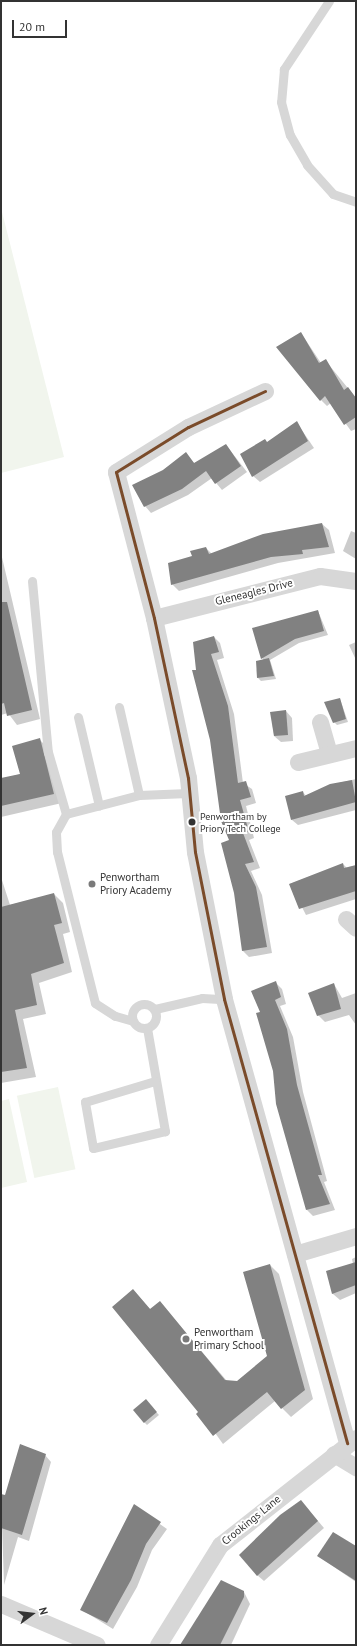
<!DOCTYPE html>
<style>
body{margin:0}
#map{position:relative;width:357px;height:1646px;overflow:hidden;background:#fff;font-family:"PT Sans",sans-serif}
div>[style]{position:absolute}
.green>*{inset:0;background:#f1f5ed;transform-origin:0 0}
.shadow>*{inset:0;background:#0003}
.building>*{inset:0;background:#818181;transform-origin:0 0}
.service>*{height:9px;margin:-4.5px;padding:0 4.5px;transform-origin:4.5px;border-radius:4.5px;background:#d7d7d7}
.service>.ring{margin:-4.5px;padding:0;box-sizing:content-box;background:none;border:9px solid #d7d7d7;border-radius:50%}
.minor>*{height:17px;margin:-8.5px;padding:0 8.5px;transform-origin:8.5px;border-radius:8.5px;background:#d7d7d7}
.bus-1>*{height:3px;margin:-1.5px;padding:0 1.5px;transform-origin:1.5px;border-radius:1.5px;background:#7a4b2a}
.dots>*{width:11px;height:11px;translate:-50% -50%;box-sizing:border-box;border:2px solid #fff;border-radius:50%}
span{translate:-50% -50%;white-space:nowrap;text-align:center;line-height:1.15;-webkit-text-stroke:4px #fff;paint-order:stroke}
.bus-label{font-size:10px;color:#333}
.left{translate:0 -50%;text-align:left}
.street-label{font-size:11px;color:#333}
.poi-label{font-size:11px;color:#333}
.frame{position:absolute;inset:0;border:2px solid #333;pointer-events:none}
.north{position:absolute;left:12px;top:1594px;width:40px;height:40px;-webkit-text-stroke:3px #fff;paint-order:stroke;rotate:75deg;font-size:11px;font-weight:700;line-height:16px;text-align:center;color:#333}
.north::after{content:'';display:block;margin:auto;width:14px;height:18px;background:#333;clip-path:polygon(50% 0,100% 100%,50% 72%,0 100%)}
.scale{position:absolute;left:12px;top:20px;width:55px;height:18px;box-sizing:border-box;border:2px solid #333;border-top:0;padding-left:5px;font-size:12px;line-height:14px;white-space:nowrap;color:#333;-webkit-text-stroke:3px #fff;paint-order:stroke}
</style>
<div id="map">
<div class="green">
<i style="clip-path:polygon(1px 208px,64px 457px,1px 473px)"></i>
<i style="left:58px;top:1087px;width:84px;height:42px;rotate:78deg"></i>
<i style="clip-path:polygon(9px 1099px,27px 1182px,1px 1188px,1px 1101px)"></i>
</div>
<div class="shadow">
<i style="clip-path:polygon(301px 333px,321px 363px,325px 360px,356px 398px,356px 429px,351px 431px,331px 403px,327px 406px,321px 400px)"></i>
<i style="clip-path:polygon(297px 423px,314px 448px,260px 482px,253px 476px,268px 443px)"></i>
<i style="clip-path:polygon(226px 445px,247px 472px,222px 490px,212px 478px,188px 495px,151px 513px,145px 506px,163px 470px,186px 454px,195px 464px)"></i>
<i style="clip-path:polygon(322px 524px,329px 530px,335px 553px,278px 563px,179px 591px,172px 584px,206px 548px,212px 554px)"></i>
<i style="clip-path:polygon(351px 531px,356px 533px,356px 559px,343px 551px)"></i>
<i style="clip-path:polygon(1px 553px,40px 719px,17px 725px,8px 713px,1px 715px)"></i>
<i style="clip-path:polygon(318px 611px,328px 635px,299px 643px,270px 660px,276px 679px,261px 681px,258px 678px,263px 660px,253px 629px)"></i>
<i style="clip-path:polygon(214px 637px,220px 643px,224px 658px,217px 660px,234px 714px,243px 783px,252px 789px,256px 803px,246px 806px,254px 838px,249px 840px,260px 868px,251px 871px,262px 895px,272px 953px,249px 957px,243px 951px,230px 841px,197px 670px)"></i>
<i style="clip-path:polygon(356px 642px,356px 660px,349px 645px)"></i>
<i style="clip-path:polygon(340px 699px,348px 722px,337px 725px,334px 722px)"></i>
<i style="clip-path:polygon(286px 711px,292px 718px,293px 741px,281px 742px,274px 736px,271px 713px)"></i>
<i style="clip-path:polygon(40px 740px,49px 749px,62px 803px,1px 817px,1px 779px,21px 774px)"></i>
<i style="clip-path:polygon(356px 779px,356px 810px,298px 825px,292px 820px,303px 792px,306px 796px,330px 785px)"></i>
<i style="clip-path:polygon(343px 864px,347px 868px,356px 866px,356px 899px,306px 915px,290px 884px)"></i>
<i style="clip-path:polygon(1px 877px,10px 905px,54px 894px,63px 903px,70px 932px,63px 934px,72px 972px,39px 983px,46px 1014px,23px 1019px,36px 1077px,1px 1083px)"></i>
<i style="clip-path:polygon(276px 983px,282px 989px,286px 1004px,280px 1006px,293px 1037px,303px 1092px,327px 1181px,324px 1182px,335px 1210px,313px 1216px,307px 1210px,261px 1012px)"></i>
<i style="clip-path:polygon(334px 984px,342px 998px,356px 993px,356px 1025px,349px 1015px,325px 1022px,318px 1015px)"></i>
<i style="clip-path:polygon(356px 1257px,356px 1293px,340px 1300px,333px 1294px,327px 1271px,353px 1264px,352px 1259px)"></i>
<i style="clip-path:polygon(270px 1265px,279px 1274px,313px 1399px,291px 1417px,275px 1401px,223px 1444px,200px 1412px,133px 1290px,151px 1310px,160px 1303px,227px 1381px,237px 1382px,269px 1356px)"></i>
<i style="clip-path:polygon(149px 1404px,159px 1415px,147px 1425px,144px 1422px)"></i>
<i style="clip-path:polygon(45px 1455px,51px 1462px,29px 1541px,18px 1537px,4px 1585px,1px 1495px,5px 1496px)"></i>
<i style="clip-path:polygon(134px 1506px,167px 1529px,152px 1550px,137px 1587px,113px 1629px,82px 1610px)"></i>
<i style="clip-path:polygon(307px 1508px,324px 1528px,264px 1581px,257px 1575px)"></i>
<i style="clip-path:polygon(356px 1547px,356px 1582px,318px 1556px)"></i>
<i style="clip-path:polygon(244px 1592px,250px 1604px,231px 1645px,181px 1645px)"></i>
</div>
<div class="building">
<i style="clip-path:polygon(301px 332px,319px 363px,326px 359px,344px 390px,348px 387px,356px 398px,356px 417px,344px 425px,325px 396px,320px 401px,276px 347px)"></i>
<i style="clip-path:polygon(297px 421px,308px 441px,252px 477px,240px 454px,265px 439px,267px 442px)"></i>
<i style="clip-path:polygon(226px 444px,241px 466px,215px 484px,206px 471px,182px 489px,144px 507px,132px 485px,163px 470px,186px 452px,194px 463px)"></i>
<i style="clip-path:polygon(322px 523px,329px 547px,302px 550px,303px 554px,271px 557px,171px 585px,168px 563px,192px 556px,190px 551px,206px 547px,209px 554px,263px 534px)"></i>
<i style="clip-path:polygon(1px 602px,7px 602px,32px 710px,7px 716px,4px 703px,1px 704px)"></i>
<i style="clip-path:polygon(318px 610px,324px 631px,295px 639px,261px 659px,252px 628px)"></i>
<i style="clip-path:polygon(214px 636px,219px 652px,211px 654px,228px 706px,238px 783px,246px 781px,251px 797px,240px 800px,249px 832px,243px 833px,254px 862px,245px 864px,256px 887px,267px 947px,242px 951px,234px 893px,221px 843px,229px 840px,221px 821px,210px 740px,192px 670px,196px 670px,193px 642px)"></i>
<i style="clip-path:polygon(269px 658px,274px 676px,257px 678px,256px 661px)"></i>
<i style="clip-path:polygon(340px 698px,346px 719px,333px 723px,324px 702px)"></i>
<i style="clip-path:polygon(286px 710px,288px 735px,274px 736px,270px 712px)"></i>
<i style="clip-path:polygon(40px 738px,54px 794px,1px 806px,1px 778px,20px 774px,12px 746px)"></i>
<i style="clip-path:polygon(352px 780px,356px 802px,291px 820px,285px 796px,303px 791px,304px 796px,330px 784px)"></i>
<i style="clip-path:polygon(343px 863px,344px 868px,356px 865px,356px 891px,299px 909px,289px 884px)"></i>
<i style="clip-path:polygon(54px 893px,62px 923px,54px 925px,64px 963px,31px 974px,37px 1005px,15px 1010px,27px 1068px,1px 1072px,1px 907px)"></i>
<i style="clip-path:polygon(276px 981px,281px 997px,275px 1000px,287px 1029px,297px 1085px,322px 1175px,318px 1175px,330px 1204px,306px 1210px,276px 1104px,273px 1071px,256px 1013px,260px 1012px,251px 991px)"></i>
<i style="clip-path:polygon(334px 983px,341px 1009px,317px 1016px,308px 993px)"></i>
<i style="clip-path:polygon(356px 1262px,356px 1285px,332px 1294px,326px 1271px)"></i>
<i style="clip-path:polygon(270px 1264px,305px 1390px,281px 1409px,267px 1392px,213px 1436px,196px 1414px,198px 1412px,112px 1307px,133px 1289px,150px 1309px,160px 1301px,225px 1380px,237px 1381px,267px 1356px,243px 1272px)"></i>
<i style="left:146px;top:1399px;width:17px;height:17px;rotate:50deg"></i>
<i style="clip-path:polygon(20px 1444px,46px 1454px,22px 1535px,1px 1528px,1px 1494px,5px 1495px)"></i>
<i style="clip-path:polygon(301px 1500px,318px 1521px,257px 1576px,239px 1555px,280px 1515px)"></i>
<i style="clip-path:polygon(134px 1504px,161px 1522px,146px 1544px,131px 1580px,107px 1623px,80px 1610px)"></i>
<i style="clip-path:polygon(333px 1532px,356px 1546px,356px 1581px,317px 1556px)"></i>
<i style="clip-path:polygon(221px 1580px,244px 1591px,244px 1597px,220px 1645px,180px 1645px)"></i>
</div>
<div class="service">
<i style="left:329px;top:1px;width:82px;rotate:123.5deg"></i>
<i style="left:284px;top:69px;width:33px;rotate:95deg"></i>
<i style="left:281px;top:102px;width:34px;rotate:75deg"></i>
<i style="left:290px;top:135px;width:34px;rotate:60deg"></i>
<i style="left:307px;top:165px;width:39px;rotate:48deg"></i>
<i style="left:333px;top:194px;width:24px;rotate:19deg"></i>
<i style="left:32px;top:581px;width:172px;rotate:84.7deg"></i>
<i style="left:48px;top:752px;width:65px;rotate:73.8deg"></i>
<i style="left:119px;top:707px;width:90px;rotate:77.2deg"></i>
<i style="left:78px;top:717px;width:91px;rotate:76.7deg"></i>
<i class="ring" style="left:132px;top:1004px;width:15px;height:15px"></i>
<i style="left:155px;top:1009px;width:48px;rotate:-13.2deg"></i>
<i style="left:202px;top:998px;width:22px;rotate:3deg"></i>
<i style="left:133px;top:1021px;width:19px;rotate:-164deg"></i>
<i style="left:115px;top:1016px;width:24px;rotate:-147deg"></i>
<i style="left:95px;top:1003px;width:156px;rotate:-104.1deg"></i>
<i style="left:57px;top:852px;width:20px;rotate:-93deg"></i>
<i style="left:56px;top:832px;width:21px;rotate:-61deg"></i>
<i style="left:66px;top:814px;width:75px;rotate:-14.6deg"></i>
<i style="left:139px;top:795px;width:49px;rotate:-2.3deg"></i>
<i style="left:147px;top:1028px;width:105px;rotate:80.1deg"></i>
<i style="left:165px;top:1131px;width:74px;rotate:166.7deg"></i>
<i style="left:93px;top:1148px;width:47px;rotate:-99.9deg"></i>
<i style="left:85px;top:1102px;width:73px;rotate:-16.7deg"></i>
</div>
<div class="minor">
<i style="left:265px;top:391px;width:85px;rotate:154.9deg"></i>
<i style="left:188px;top:427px;width:85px;rotate:148deg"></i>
<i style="left:116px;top:472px;width:151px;rotate:75.4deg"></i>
<i style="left:154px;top:618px;width:164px;rotate:78deg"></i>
<i style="left:188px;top:778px;width:74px;rotate:84.6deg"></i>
<i style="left:195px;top:852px;width:150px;rotate:78.8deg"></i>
<i style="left:224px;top:999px;width:461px;rotate:74.5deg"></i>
<i style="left:154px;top:618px;width:171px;rotate:-14.2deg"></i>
<i style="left:320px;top:576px;width:36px;rotate:8deg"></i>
<i style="left:320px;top:722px;width:33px;rotate:74deg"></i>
<i style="left:298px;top:762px;width:60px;rotate:-13.6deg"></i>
<i style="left:346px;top:919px;width:13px;rotate:42deg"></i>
<i style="left:295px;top:1254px;width:64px;rotate:-16.4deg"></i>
<i style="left:334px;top:1454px;width:26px;rotate:31deg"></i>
<i style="left:1px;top:1604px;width:104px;rotate:23.1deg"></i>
<i style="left:158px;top:1645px;width:118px;rotate:-58.2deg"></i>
<i style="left:220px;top:1545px;width:173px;rotate:-38.2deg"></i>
</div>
<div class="bus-1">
<i style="left:265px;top:391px;width:85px;rotate:154.9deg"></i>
<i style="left:188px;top:427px;width:85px;rotate:148deg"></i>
<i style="left:116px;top:472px;width:151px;rotate:75.4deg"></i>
<i style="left:154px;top:618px;width:164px;rotate:78deg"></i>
<i style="left:188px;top:778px;width:74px;rotate:84.6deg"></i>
<i style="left:195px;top:852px;width:150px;rotate:78.8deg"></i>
<i style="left:224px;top:999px;width:461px;rotate:74.5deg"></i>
</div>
<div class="dots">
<i style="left:192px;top:822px;background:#333"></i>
<i style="left:92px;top:884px;background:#7a7a7a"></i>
<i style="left:186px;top:1339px;background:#7a7a7a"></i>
</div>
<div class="bus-label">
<span class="left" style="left:200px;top:822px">Penwortham by<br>Priory Tech College</span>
</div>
<div class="street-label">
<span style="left:254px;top:592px;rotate:-14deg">Gleneagles Drive</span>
<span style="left:251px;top:1520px;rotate:-39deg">Crookings Lane</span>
</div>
<div class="poi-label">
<span class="left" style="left:100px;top:884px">Penwortham<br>Priory Academy</span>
<span class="left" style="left:194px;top:1339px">Penwortham<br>Primary School</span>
</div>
<div class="frame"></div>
<div class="north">N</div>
<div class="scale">20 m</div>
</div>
